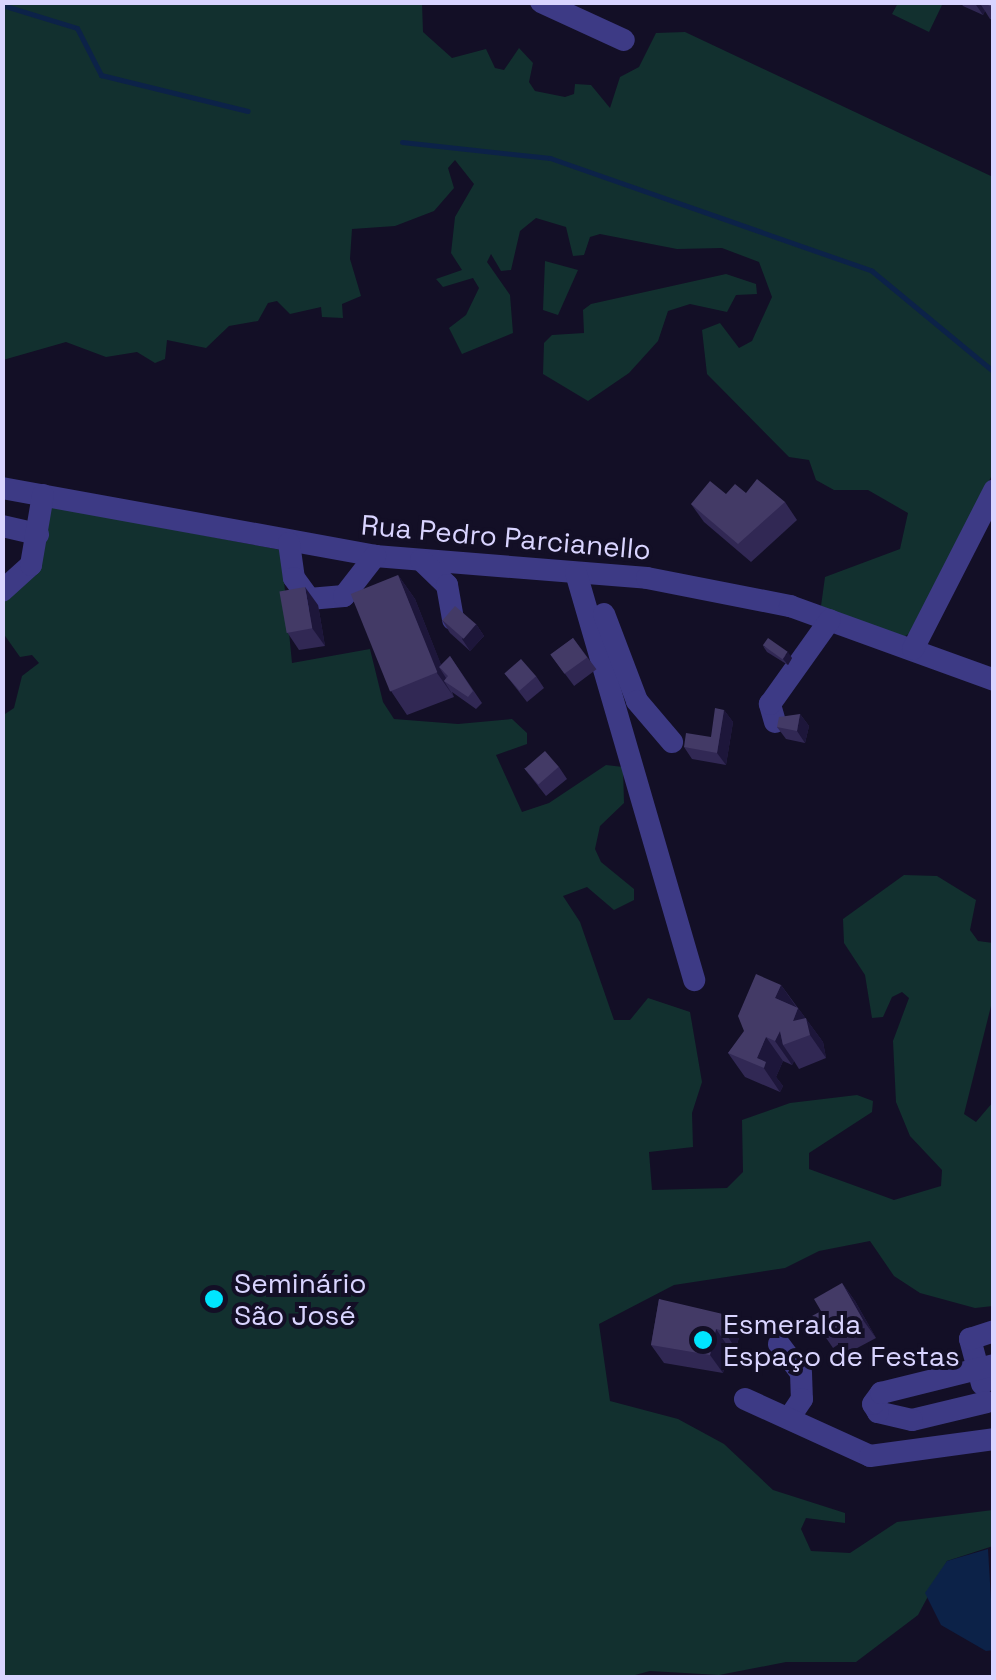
<!DOCTYPE html>
<meta charset="utf-8">
<style>
body{margin:0}
#map{position:relative;width:996px;height:1680px;overflow:hidden;background:#130f26;font-family:"Space Grotesk",sans-serif}
div>[style]{position:absolute}
.green>*{inset:0;background:#12302f}
.water>*{inset:0;background:#0c2248}
.stream>*{height:5px;margin:-2.5px;padding:0 2.5px;transform-origin:2.5px;border-radius:2.5px;background:#0c2248}
.minor>*{height:22px;margin:-11px;padding:0 11px;transform-origin:11px;border-radius:11px;background:#3d3a85}
.wall>*{inset:0;background:#312854;transform-origin:0 0}
.shaded-wall>*{inset:0;background:#1d163a}
.building>*{inset:0;background:#433a66;transform-origin:0 0}
.dots>*{width:28px;height:28px;translate:-50% -50%;box-sizing:border-box;border:5px solid #130f26;border-radius:50%}
span{translate:-50% -50%;white-space:nowrap;text-align:center;line-height:1.15;-webkit-text-stroke:8px #130f26;paint-order:stroke}
.street-label{font-size:28px;color:#d9d4ff}
.poi-label{font-size:28px;color:#d9d4ff}
.left{translate:0 -50%;text-align:left}
.frame{position:absolute;inset:0;border:5px solid #d9d4ff;pointer-events:none}
</style>
<div id="map">
<div class="green">
<i style="clip-path:polygon(2px 3px,422px 3px,423px 32px,452px 58px,486px 49px,495px 68px,504px 70px,519px 48px,533px 63px,529px 82px,535px 91px,565px 97px,574px 94px,575px 84px,591px 85px,610px 108px,620px 77px,639px 67px,656px 33px,685px 32px,993px 177px,993px 473px,915px 629px,903px 638px,821px 606px,825px 577px,900px 549px,908px 513px,868px 490px,834px 490px,816px 480px,809px 460px,789px 457px,707px 374px,702px 330px,720px 323px,739px 348px,752px 341px,772px 297px,759px 262px,722px 248px,677px 249px,600px 234px,590px 237px,584px 255px,573px 256px,566px 227px,536px 218px,520px 231px,511px 270px,501px 271px,491px 254px,487px 262px,510px 295px,513px 333px,462px 354px,449px 328px,466px 315px,479px 288px,473px 278px,443px 287px,436px 279px,462px 270px,451px 253px,455px 217px,474px 184px,455px 160px,448px 168px,454px 188px,434px 211px,395px 226px,352px 229px,350px 259px,361px 296px,342px 304px,343px 318px,322px 317px,321px 307px,290px 314px,277px 301px,268px 303px,258px 321px,229px 326px,206px 348px,167px 340px,165px 359px,155px 363px,137px 352px,106px 357px,66px 342px,3px 360px)"></i>
<i style="clip-path:polygon(898px 3px,898px 2px,943px 3px,929px 32px,892px 14px)"></i>
<i style="clip-path:polygon(545px 261px,578px 270px,558px 315px,543px 310px)"></i>
<i style="clip-path:polygon(726px 274px,756px 284px,757px 294px,736px 295px,727px 312px,690px 304px,668px 311px,658px 341px,629px 373px,588px 401px,543px 374px,544px 343px,552px 335px,584px 333px,583px 310px,591px 304px)"></i>
<i style="clip-path:polygon(50px 506px,281px 550px,292px 663px,370px 649px,383px 702px,394px 719px,458px 724px,512px 719px,527px 733px,527px 744px,496px 755px,522px 812px,549px 803px,606px 765px,623px 767px,624px 803px,600px 826px,595px 849px,601px 862px,634px 889px,634px 900px,614px 910px,587px 887px,563px 896px,580px 922px,614px 1020px,630px 1020px,648px 998px,690px 1012px,702px 1082px,692px 1113px,693px 1147px,649px 1152px,652px 1190px,727px 1188px,743px 1172px,742px 1120px,790px 1103px,857px 1095px,873px 1101px,872px 1112px,809px 1153px,809px 1169px,894px 1200px,941px 1186px,942px 1170px,910px 1136px,896px 1102px,893px 1041px,909px 998px,902px 992px,892px 997px,883px 1017px,872px 1018px,865px 975px,844px 943px,843px 919px,904px 875px,937px 876px,976px 900px,970px 930px,978px 941px,993px 943px,993px 998px,964px 1114px,976px 1122px,993px 1102px,993px 1306px,975px 1308px,920px 1293px,894px 1276px,870px 1241px,819px 1251px,785px 1268px,674px 1285px,599px 1324px,610px 1401px,678px 1419px,724px 1444px,773px 1490px,845px 1513px,845px 1523px,806px 1518px,801px 1529px,811px 1551px,850px 1553px,897px 1522px,993px 1510px,993px 1546px,947px 1561px,918px 1615px,856px 1662px,786px 1662px,719px 1675px,650px 1671px,624px 1678px,3px 1677px,2px 716px,14px 708px,22px 676px,39px 663px,32px 655px,20px 657px,3px 633px,2px 602px,41px 567px)"></i>
</div>
<div class="water">
<i style="clip-path:polygon(988px 1549px,994px 1650px,986px 1651px,941px 1625px,925px 1593px,947px 1561px)"></i>
</div>
<div class="stream">
<i style="left:2px;top:5px;width:78px;rotate:17deg"></i>
<i style="left:77px;top:28px;width:53px;rotate:62.9deg"></i>
<i style="left:101px;top:75px;width:151px;rotate:13.8deg"></i>
<i style="left:402px;top:142px;width:149px;rotate:6.2deg"></i>
<i style="left:550px;top:158px;width:341px;rotate:19.3deg"></i>
<i style="left:872px;top:271px;width:158px;rotate:39.6deg"></i>
</div>
<div class="minor">
<i style="left:541px;top:2px;width:91px;rotate:24.6deg"></i>
<i style="left:2px;top:488px;width:379px;rotate:10.3deg"></i>
<i style="left:375px;top:556px;width:273px;rotate:4.6deg"></i>
<i style="left:647px;top:578px;width:146px;rotate:11.1deg"></i>
<i style="left:790px;top:606px;width:217px;rotate:19.9deg"></i>
<i style="left:2px;top:526px;width:37px;rotate:13deg"></i>
<i style="left:289px;top:543px;width:35px;rotate:82deg"></i>
<i style="left:294px;top:578px;width:26px;rotate:54deg"></i>
<i style="left:309px;top:599px;width:35px;rotate:-5deg"></i>
<i style="left:344px;top:596px;width:51px;rotate:-52.2deg"></i>
<i style="left:421px;top:560px;width:36px;rotate:44deg"></i>
<i style="left:447px;top:585px;width:35px;rotate:80deg"></i>
<i style="left:576px;top:573px;width:424px;rotate:73.8deg"></i>
<i style="left:2px;top:591px;width:39px;rotate:-42deg"></i>
<i style="left:31px;top:565px;width:71px;rotate:-80.3deg"></i>
<i style="left:604px;top:614px;width:93px;rotate:69.2deg"></i>
<i style="left:637px;top:701px;width:54px;rotate:49.5deg"></i>
<i style="left:913px;top:649px;width:178px;rotate:-62.9deg"></i>
<i style="left:775px;top:722px;width:19px;rotate:-106deg"></i>
<i style="left:770px;top:704px;width:103px;rotate:-54.5deg"></i>
<i style="left:779px;top:1344px;width:36px;rotate:53deg"></i>
<i style="left:801px;top:1373px;width:26px;rotate:88deg"></i>
<i style="left:802px;top:1399px;width:23px;rotate:124deg"></i>
<i style="left:982px;top:1384px;width:47px;rotate:-104.9deg"></i>
<i style="left:970px;top:1339px;width:25px;rotate:-18deg"></i>
<i style="left:745px;top:1399px;width:137px;rotate:24.5deg"></i>
<i style="left:870px;top:1456px;width:125px;rotate:-7.8deg"></i>
<i style="left:987px;top:1402px;width:77px;rotate:166.5deg"></i>
<i style="left:912px;top:1420px;width:35px;rotate:-167deg"></i>
<i style="left:878px;top:1412px;width:9px;rotate:-122deg"></i>
<i style="left:873px;top:1404px;width:14px;rotate:-54deg"></i>
<i style="left:881px;top:1393px;width:116px;rotate:-13.9deg"></i>
</div>
<div class="wall">
<i style="clip-path:polygon(960px 2px,994px 2px,994px 20px,990px 19px,985px 11px,983px 15px,963px 6px)"></i>
<i style="clip-path:polygon(746px 493px,785px 502px,797px 520px,751px 562px,704px 522px,691px 504px,726px 494px)"></i>
<i style="clip-path:polygon(398px 575px,415px 599px,441px 665px,450px 656px,482px 703px,476px 709px,452px 692px,454px 697px,407px 715px,391px 691px)"></i>
<i style="clip-path:polygon(318px 605px,325px 646px,299px 650px,287px 632px)"></i>
<i style="clip-path:polygon(442px 620px,476px 624px,484px 636px,470px 651px,450px 633px)"></i>
<i style="left:573px;top:638px;width:39px;height:28px;rotate:53deg"></i>
<i style="clip-path:polygon(763px 646px,792px 658px,788px 665px,767px 652px)"></i>
<i style="clip-path:polygon(505px 674px,536px 676px,544px 688px,527px 702px)"></i>
<i style="clip-path:polygon(724px 710px,733px 722px,726px 765px,692px 759px,684px 747px,711px 737px)"></i>
<i style="clip-path:polygon(800px 714px,809px 726px,805px 743px,786px 739px,777px 727px)"></i>
<i style="clip-path:polygon(559px 767px,567px 779px,546px 796px,524px 768px)"></i>
<i style="clip-path:polygon(781px 985px,823px 1042px,826px 1058px,799px 1069px,794px 1061px,792px 1065px,783px 1061px,776px 1077px,783px 1086px,780px 1092px,745px 1077px,728px 1053px)"></i>
<i style="clip-path:polygon(842px 1283px,855px 1301px,876px 1338px,846px 1354px,839px 1344px,833px 1348px,820px 1329px,821px 1311px)"></i>
<i style="clip-path:polygon(659px 1299px,740px 1333px,736px 1349px,729px 1348px,723px 1373px,664px 1363px,651px 1345px)"></i>
</div>
<div class="shaded-wall">
<i style="clip-path:polygon(974px 2px,979px 2px,985px 11px,983px 15px)"></i>
<i style="clip-path:polygon(398px 575px,415px 599px,444px 672px,439px 667px,446px 678px,444px 681px,454px 697px,437px 673px)"></i>
<i style="clip-path:polygon(305px 587px,318px 605px,325px 646px,312px 628px)"></i>
<i style="clip-path:polygon(476px 624px,484px 636px,470px 651px,462px 639px)"></i>
<i style="clip-path:polygon(788px 652px,792px 658px,788px 665px,783px 659px)"></i>
<i style="clip-path:polygon(724px 710px,733px 722px,726px 765px,717px 753px)"></i>
<i style="clip-path:polygon(800px 714px,809px 726px,805px 743px,797px 731px)"></i>
<i style="clip-path:polygon(781px 985px,797px 1008px,775px 998px)"></i>
<i style="clip-path:polygon(798px 1008px,823px 1042px,826px 1058px,810px 1035px,793px 1021px)"></i>
<i style="clip-path:polygon(780px 1031px,783px 1045px,794px 1061px,792px 1065px,775px 1041px)"></i>
<i style="clip-path:polygon(766px 1037px,783px 1061px,776px 1077px,783px 1086px,780px 1092px,757px 1058px)"></i>
<i style="clip-path:polygon(842px 1283px,855px 1301px,876px 1338px,863px 1320px)"></i>
<i style="clip-path:polygon(727px 1315px,740px 1333px,736px 1349px,724px 1331px)"></i>
<i style="clip-path:polygon(716px 1329px,729px 1348px,723px 1373px,710px 1355px)"></i>
</div>
<div class="building">
<i style="clip-path:polygon(982px 2px,994px 2px,994px 8px)"></i>
<i style="clip-path:polygon(757px 479px,785px 502px,738px 544px,691px 504px,710px 481px,726px 494px,735px 484px,746px 493px)"></i>
<i style="left:398px;top:575px;width:105px;height:51px;rotate:68deg"></i>
<i style="left:305px;top:587px;width:42px;height:26px;rotate:80deg"></i>
<i style="left:455px;top:606px;width:28px;height:19px;rotate:41deg"></i>
<i style="left:573px;top:638px;width:24px;height:28px;rotate:54deg"></i>
<i style="left:768px;top:638px;width:24px;height:9px;rotate:35deg"></i>
<i style="clip-path:polygon(450px 656px,473px 691px,468px 697px,444px 681px,448px 676px,439px 667px)"></i>
<i style="left:521px;top:659px;width:23px;height:22px;rotate:49deg"></i>
<i style="clip-path:polygon(715px 708px,724px 710px,717px 753px,684px 747px,686px 733px,711px 737px)"></i>
<i style="clip-path:polygon(800px 714px,797px 731px,777px 727px,779px 717px)"></i>
<i style="left:545px;top:751px;width:21px;height:27px;rotate:49deg"></i>
<i style="clip-path:polygon(756px 974px,781px 985px,775px 998px,798px 1008px,793px 1021px,806px 1018px,810px 1035px,783px 1045px,780px 1031px,775px 1041px,766px 1037px,757px 1058px,766px 1062px,764px 1068px,728px 1053px,744px 1031px,738px 1016px)"></i>
<i style="clip-path:polygon(842px 1283px,863px 1320px,834px 1336px,827px 1325px,820px 1329px,812px 1316px,821px 1311px,814px 1299px)"></i>
<i style="clip-path:polygon(659px 1299px,727px 1315px,724px 1331px,716px 1329px,710px 1355px,651px 1345px)"></i>
</div>
<div class="dots">
<i style="left:214px;top:1299px;background:#00e5ff"></i>
<i style="left:703px;top:1340px;background:#00e5ff"></i>
</div>
<div class="street-label">
<span style="left:506px;top:537px;rotate:5deg">Rua Pedro Parcianello</span>
</div>
<div class="poi-label">
<span class="left" style="left:234px;top:1299px">Seminário<br>São José</span>
<span class="left" style="left:723px;top:1340px">Esmeralda<br>Espaço de Festas</span>
</div>
<div class="frame"></div>
</div>
